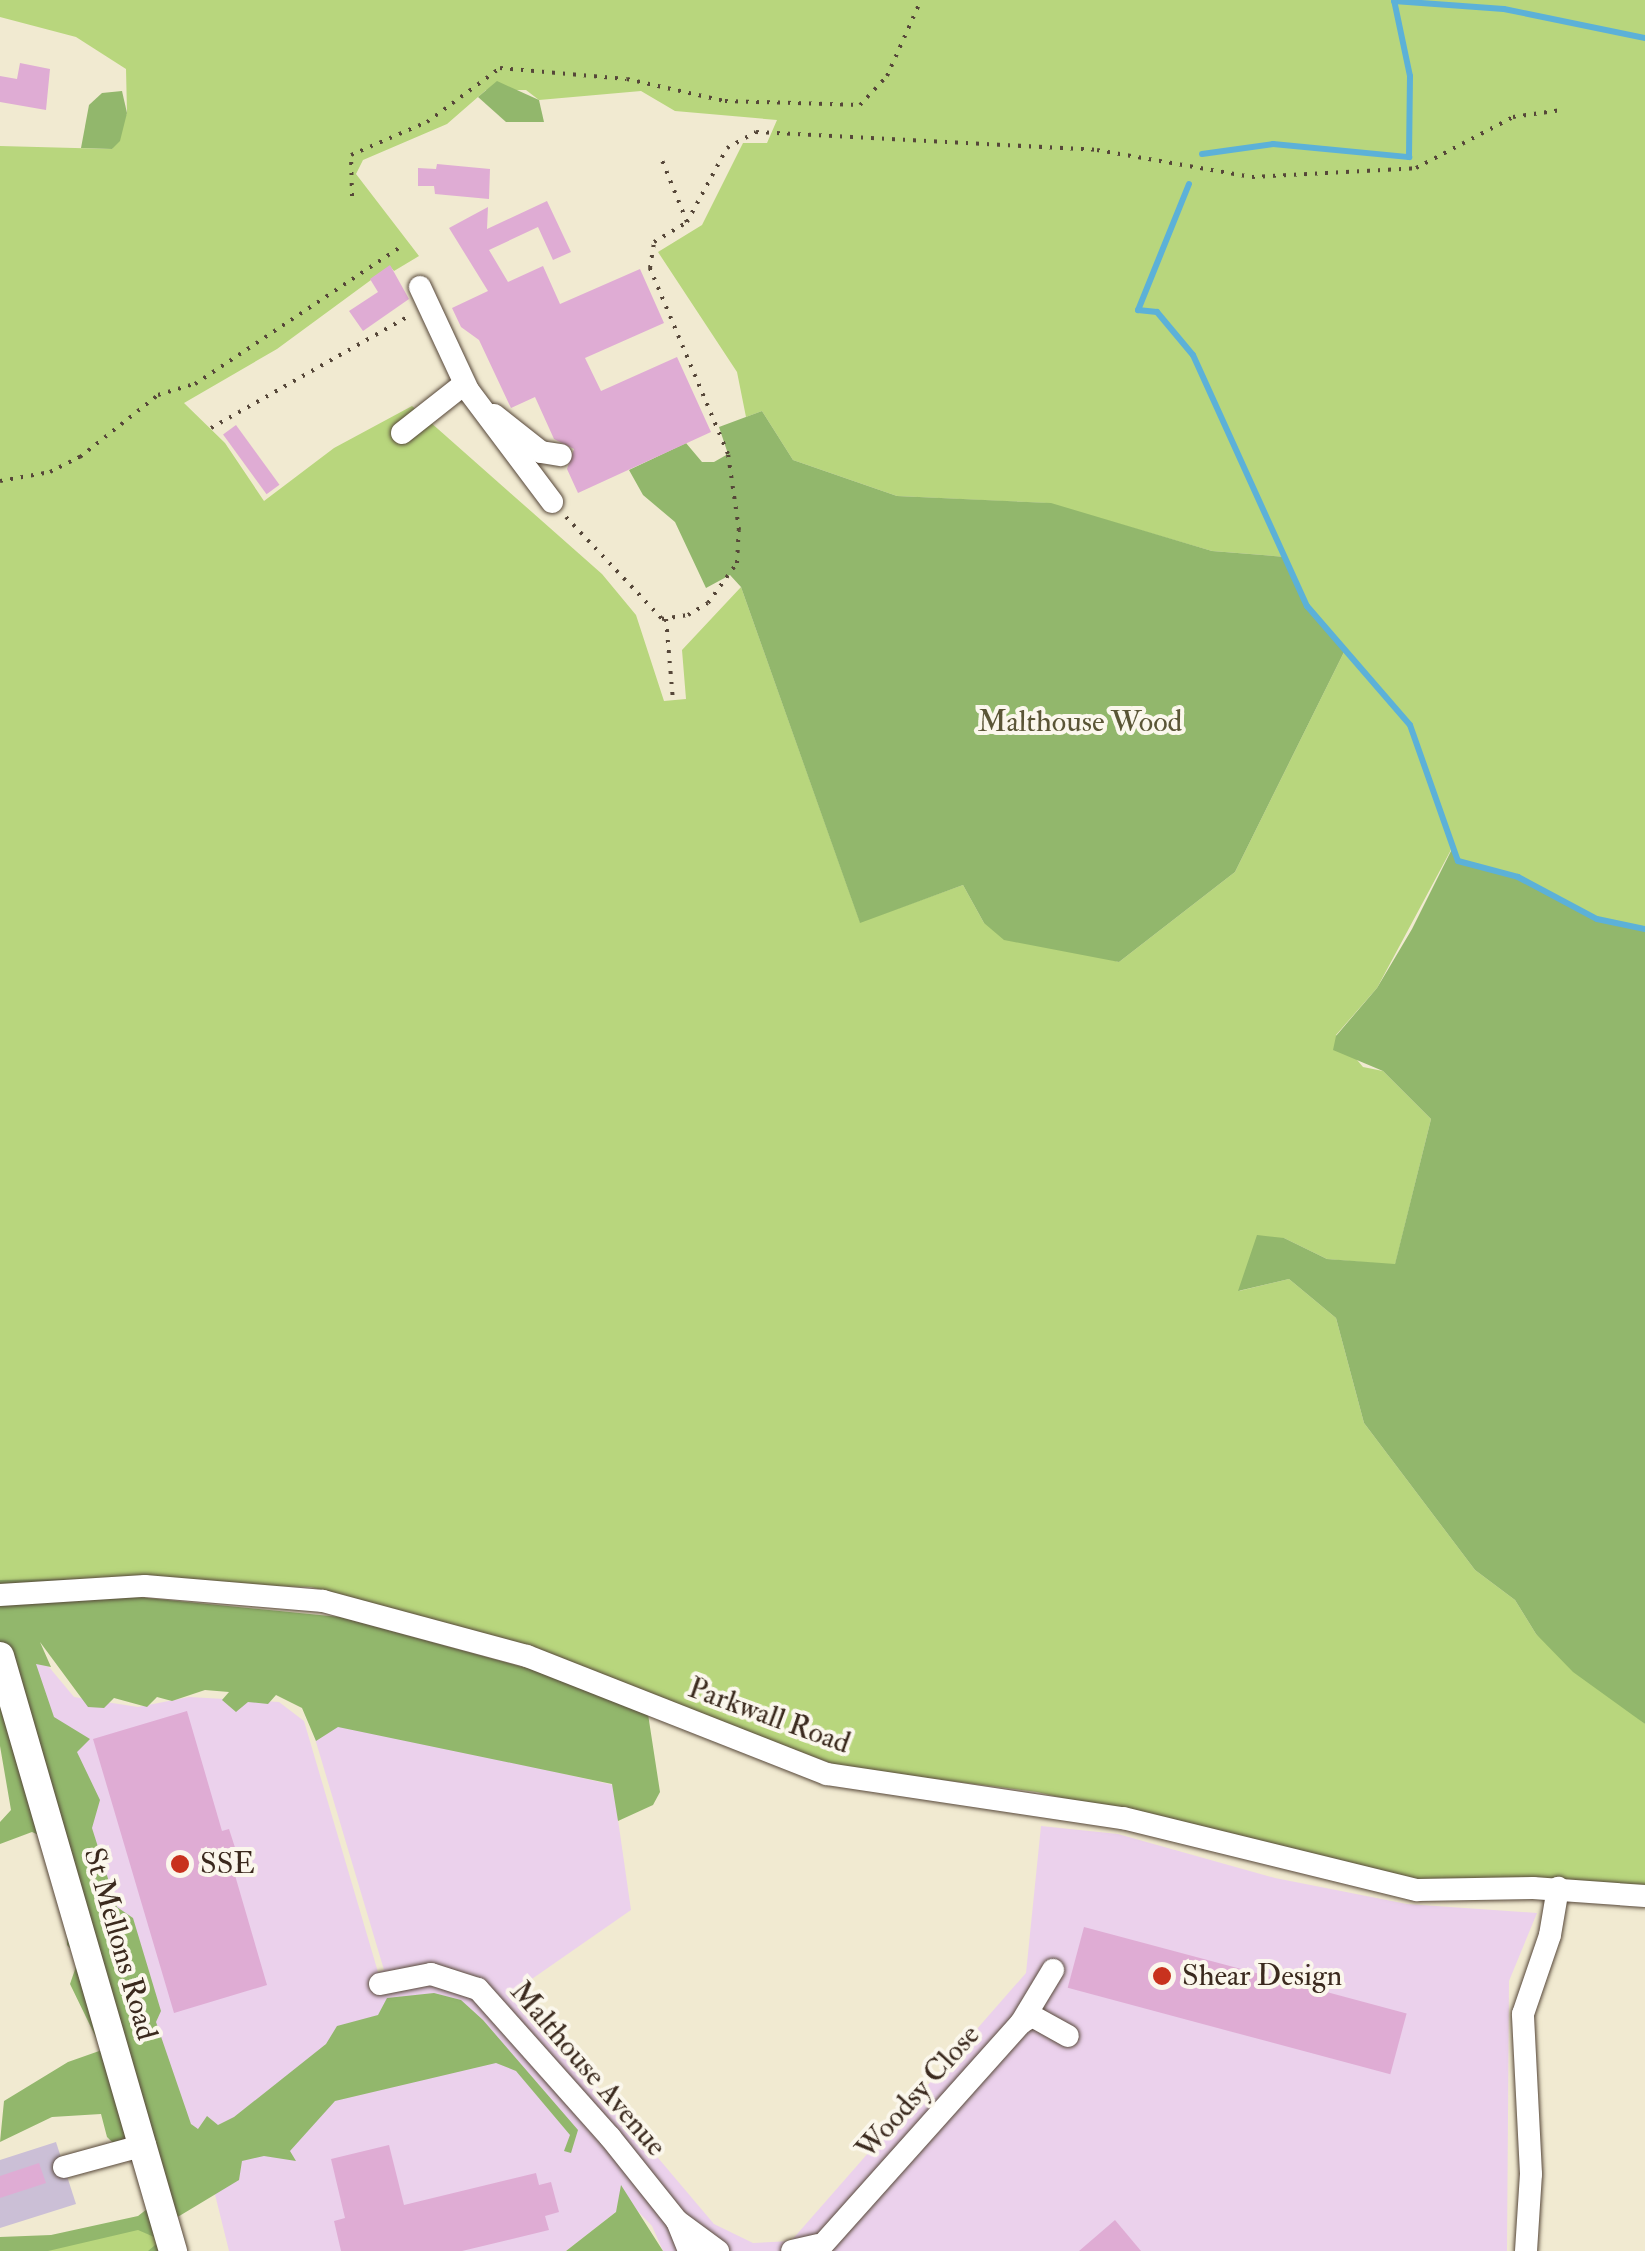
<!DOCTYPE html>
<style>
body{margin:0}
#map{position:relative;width:1645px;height:2251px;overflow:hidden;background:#f1ead1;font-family:"IM FELL Double Pica",serif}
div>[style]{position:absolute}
.built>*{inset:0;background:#ebd1ec}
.industrial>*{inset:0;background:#cbbfd6}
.green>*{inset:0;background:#b8d67d}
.forest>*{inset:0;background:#92b76c}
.stream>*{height:6px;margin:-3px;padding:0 3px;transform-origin:3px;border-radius:3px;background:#5cb1d8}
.building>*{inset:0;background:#dfacd4;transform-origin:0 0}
.path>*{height:4px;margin-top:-2px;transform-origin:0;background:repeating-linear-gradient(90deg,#564739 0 2.5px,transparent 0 10.5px)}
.roads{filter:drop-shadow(0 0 2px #564739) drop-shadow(0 0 2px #564739)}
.minor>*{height:22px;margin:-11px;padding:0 11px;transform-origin:11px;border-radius:11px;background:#fff}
.major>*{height:28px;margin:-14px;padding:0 14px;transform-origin:14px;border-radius:14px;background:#fff}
.dots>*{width:28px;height:28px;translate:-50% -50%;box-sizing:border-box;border:5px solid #fbf7ec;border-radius:50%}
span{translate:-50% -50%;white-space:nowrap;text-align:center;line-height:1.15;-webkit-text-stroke:8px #fbf7ec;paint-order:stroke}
.park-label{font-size:30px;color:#5a5536}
.street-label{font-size:30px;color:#3b2a1e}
.poi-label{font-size:30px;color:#3b2a1e}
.left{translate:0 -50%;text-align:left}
</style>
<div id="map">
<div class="built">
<i style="clip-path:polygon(24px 1637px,74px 1697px,138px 1707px,189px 1697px,279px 1702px,304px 1721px,378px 1972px,384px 1970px,308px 1715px,613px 1785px,631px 1910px,516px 1990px,714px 2224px,753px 2243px,791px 2241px,1026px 1973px,1041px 1826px,1118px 1834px,1275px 1878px,1407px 1904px,1537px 1913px,1509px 1981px,1507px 2251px,663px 2251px,652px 2226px,629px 2202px,566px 2251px,229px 2251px,203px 2146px,175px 2132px)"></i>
</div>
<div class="industrial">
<i style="clip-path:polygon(56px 2142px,76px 2204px,0 2228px,0 2160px)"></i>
</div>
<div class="green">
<i style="clip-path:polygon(evenodd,0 0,1645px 0,1645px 929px,1597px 919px,1518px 877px,1458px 861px,1452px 848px,1377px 988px,1336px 1035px,1363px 1067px,1383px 1071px,1431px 1119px,1395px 1265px,1327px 1259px,1284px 1238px,1239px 1291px,1289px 1279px,1336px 1318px,1364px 1423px,1475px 1570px,1515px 1600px,1536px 1634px,1645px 1724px,1645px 1888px,1423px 1883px,1037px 1792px,841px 1767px,513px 1644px,311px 1587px,0 1580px,0 146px,112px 149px,127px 113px,126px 69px,76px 37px,0 17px,0 0,486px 90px,526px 90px,539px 100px,641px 91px,675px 111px,777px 120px,767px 143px,743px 143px,702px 225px,658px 252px,737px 372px,746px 417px,762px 411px,793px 460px,897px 496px,1047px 503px,1212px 551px,1287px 557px,1307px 606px,1344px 652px,1235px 872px,1119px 962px,984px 923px,963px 885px,860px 922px,741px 587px,682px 650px,686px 699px,664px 701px,636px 615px,602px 574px,412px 406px,334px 448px,264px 501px,225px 443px,184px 403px,277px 349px,390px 266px,394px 271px,419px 256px,356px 174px,363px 160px,447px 124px,486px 90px)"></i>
<i style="clip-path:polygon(158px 2217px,163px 2251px,22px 2251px)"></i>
</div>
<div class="forest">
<i style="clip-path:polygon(497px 81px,539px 100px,544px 122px,506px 122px,478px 97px)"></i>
<i style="clip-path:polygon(122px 91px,127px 113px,120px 141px,112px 149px,81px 148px,89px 105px,102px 93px)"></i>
<i style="clip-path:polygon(762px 411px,793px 460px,897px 496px,1051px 503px,1212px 551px,1287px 557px,1307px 606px,1344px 652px,1235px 872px,1119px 962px,1004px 940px,984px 923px,963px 885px,860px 923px,741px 587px,730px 575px,706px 588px,675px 522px,643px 495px,629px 470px,686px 443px,702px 462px,714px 462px,728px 454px,719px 427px)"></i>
<i style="clip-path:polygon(1453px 847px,1458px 862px,1518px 877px,1597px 919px,1645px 929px,1645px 1724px,1573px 1672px,1536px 1634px,1515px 1600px,1475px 1570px,1364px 1423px,1336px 1318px,1289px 1279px,1238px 1291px,1257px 1235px,1284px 1238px,1327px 1259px,1395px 1264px,1431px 1119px,1383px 1071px,1333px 1050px,1336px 1036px,1377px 988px,1412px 929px)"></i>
<i style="clip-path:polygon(117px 1578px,117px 1595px,340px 1617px,541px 1672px,648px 1714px,660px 1792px,653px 1805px,618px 1821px,612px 1784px,338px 1727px,316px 1741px,302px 1708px,276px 1695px,268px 1704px,248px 1702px,236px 1712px,222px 1700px,229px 1692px,205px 1690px,172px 1701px,157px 1697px,147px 1707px,114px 1698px,104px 1708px,88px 1707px,40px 1642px,51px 1667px,36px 1664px,54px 1717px,90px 1739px,77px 1752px,100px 1800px,92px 1828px,117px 1907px,133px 1918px,161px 2011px,156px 2022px,191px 2124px,198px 2129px,207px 2116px,218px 2125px,234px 2117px,326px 2044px,337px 2026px,378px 2015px,387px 1998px,434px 1993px,461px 2000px,483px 2020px,578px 2130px,571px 2153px,564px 2151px,570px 2135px,516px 2071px,496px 2063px,335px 2101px,290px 2151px,296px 2161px,264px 2156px,242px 2161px,239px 2180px,171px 2221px,163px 2191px,107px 2137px,101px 2114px,52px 2117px,0 2142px,4px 2101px,68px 2062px,102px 2050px,70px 1984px,79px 1958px,67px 1945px,67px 1919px,41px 1836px,32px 1832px,0 1844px,0 1822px,11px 1810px,0 1746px,0 1580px)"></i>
<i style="clip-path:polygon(621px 2185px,663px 2251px,566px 2251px,616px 2212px)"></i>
<i style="clip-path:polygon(156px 2202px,163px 2251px,148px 2251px,161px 2240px,138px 2230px,48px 2251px,0 2251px,0 2237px,51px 2235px,138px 2216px)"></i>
</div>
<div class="stream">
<i style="left:1394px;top:1px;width:110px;rotate:4.2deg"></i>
<i style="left:1504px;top:9px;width:144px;rotate:11.6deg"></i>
<i style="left:1202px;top:154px;width:72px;rotate:-8deg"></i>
<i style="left:1273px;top:144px;width:137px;rotate:5.5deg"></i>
<i style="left:1409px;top:157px;width:81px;rotate:-89.3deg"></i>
<i style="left:1410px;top:76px;width:78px;rotate:-101.9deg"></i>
<i style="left:1189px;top:184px;width:136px;rotate:112deg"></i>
<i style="left:1138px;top:310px;width:19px;rotate:6deg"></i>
<i style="left:1157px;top:312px;width:56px;rotate:50.1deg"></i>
<i style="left:1193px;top:355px;width:276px;rotate:65.6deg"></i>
<i style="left:1307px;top:606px;width:157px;rotate:49.1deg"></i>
<i style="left:1410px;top:725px;width:144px;rotate:70.6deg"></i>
<i style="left:1458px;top:861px;width:62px;rotate:14.9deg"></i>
<i style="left:1518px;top:877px;width:89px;rotate:28deg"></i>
<i style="left:1597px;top:919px;width:49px;rotate:11.8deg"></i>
</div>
<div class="building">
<i style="clip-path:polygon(20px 63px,50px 69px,46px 110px,0 102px,0 76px,17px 79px)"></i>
<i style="clip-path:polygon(437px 164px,490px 169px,489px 199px,435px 194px,434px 186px,418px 186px,418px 168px,436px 169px)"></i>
<i style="clip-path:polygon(547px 201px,571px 252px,553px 260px,538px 227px,489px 250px,508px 282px,543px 266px,560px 304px,640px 269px,664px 323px,585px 358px,601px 391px,677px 357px,711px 432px,578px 493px,567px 469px,574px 449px,554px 439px,535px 397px,511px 408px,479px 340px,461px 327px,452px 308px,488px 291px,449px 228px,488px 207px,487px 229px)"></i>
<i style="clip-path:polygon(390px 265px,409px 299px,363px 331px,349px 311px,378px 292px,370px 279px)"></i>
<i style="left:236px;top:425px;width:74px;height:16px;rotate:54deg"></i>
<i style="clip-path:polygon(187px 1711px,222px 1831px,229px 1829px,240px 1863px,232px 1865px,267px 1985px,174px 2013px,93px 1739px)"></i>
<i style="left:1084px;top:1927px;width:334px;height:63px;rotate:15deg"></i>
<i style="clip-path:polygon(389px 2145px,404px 2205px,536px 2173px,539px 2185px,551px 2182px,559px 2212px,545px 2216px,549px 2230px,462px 2251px,341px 2251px,334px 2221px,345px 2218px,331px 2159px)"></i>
<i style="clip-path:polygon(39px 2163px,46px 2183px,0 2198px,0 2176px)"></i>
<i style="clip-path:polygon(1115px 2220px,1141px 2251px,1079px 2251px)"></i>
</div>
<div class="path">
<i style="left:352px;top:196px;width:41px;rotate:-91.4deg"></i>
<i style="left:351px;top:155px;width:83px;rotate:-23.5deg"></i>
<i style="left:427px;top:122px;width:91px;rotate:-36.5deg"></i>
<i style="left:500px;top:68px;width:127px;rotate:5deg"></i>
<i style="left:627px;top:79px;width:100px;rotate:12.7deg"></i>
<i style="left:725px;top:101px;width:135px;rotate:1.7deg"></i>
<i style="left:860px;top:105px;width:40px;rotate:-47deg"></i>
<i style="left:887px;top:76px;width:83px;rotate:-65.9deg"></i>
<i style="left:687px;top:222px;width:84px;rotate:-61.6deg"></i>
<i style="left:727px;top:148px;width:33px;rotate:-29deg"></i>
<i style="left:756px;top:132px;width:341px;rotate:3deg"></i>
<i style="left:1097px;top:150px;width:157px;rotate:9.9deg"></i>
<i style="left:1252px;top:177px;width:164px;rotate:-3.1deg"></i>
<i style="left:1416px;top:168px;width:110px;rotate:-27.7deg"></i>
<i style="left:1513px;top:117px;width:49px;rotate:-8.3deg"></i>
<i style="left:211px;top:428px;width:230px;rotate:-29.5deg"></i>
<i style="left:0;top:481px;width:51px;rotate:-10.2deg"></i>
<i style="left:50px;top:472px;width:34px;rotate:-27deg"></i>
<i style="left:80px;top:457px;width:100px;rotate:-38.5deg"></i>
<i style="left:158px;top:395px;width:39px;rotate:-17deg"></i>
<i style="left:195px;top:384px;width:245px;rotate:-33.7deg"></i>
<i style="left:566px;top:517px;width:140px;rotate:46.7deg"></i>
<i style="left:662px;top:619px;width:26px;rotate:-9deg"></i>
<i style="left:688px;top:615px;width:23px;rotate:-31deg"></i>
<i style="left:708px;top:603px;width:49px;rotate:-54.1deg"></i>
<i style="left:737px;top:563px;width:33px;rotate:-87deg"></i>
<i style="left:739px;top:530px;width:77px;rotate:-98.2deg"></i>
<i style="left:728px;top:454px;width:202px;rotate:-112.8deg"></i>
<i style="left:650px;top:268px;width:26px;rotate:-81deg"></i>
<i style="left:654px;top:242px;width:39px;rotate:-31deg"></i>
<i style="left:687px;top:222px;width:67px;rotate:-112deg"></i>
<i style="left:666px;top:619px;width:81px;rotate:85.1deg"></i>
</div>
<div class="roads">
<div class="minor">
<i style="left:420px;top:287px;width:114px;rotate:65deg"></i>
<i style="left:468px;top:390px;width:140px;rotate:53.1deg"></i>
<i style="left:494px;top:415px;width:60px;rotate:38.2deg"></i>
<i style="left:541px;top:452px;width:20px;rotate:9deg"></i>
<i style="left:402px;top:433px;width:79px;rotate:-38.3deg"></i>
<i style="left:0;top:1595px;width:145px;rotate:-3.6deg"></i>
<i style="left:145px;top:1586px;width:179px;rotate:4.8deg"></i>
<i style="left:323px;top:1601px;width:211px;rotate:15.1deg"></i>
<i style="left:527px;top:1656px;width:322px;rotate:21.5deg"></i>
<i style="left:827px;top:1774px;width:299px;rotate:8.5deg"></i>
<i style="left:1123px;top:1818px;width:303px;rotate:13.8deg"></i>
<i style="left:1417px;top:1890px;width:116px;rotate:-1deg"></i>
<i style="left:1533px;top:1888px;width:112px;rotate:4.1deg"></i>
<i style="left:380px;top:1984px;width:52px;rotate:-11.1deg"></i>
<i style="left:431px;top:1974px;width:49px;rotate:17.7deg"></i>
<i style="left:478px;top:1989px;width:198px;rotate:48.3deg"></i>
<i style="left:610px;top:2137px;width:107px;rotate:51.4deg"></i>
<i style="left:677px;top:2221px;width:32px;rotate:68deg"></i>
<i style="left:1021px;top:2023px;width:13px;rotate:-32deg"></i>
<i style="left:1032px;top:2016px;width:41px;rotate:29.1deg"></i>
<i style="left:64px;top:2167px;width:84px;rotate:-15.2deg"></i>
<i style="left:677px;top:2221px;width:51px;rotate:36.2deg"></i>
<i style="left:792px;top:2251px;width:27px;rotate:-13deg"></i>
<i style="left:817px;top:2251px;width:306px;rotate:-48.2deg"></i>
<i style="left:1021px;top:2023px;width:62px;rotate:-58.9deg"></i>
<i style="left:1526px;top:2251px;width:77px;rotate:-86.3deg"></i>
<i style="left:1531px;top:2174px;width:160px;rotate:-92.9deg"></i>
<i style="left:1523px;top:2014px;width:83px;rotate:-71.1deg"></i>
<i style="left:1550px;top:1935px;width:48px;rotate:-80.3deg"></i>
</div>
<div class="major">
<i style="left:0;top:1656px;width:620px;rotate:73.79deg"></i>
</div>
</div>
<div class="dots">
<i style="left:180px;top:1864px;background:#c8321e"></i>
<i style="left:1162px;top:1976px;background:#c8321e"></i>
</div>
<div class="park-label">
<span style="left:1080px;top:722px">Malthouse Wood</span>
</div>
<div class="street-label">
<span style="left:769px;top:1716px;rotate:20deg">Parkwall Road</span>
<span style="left:120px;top:1944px;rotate:74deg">St Mellons Road</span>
<span style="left:588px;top:2069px;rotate:49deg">Malthouse Avenue</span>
<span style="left:918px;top:2092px;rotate:-48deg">Woodsy Close</span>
</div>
<div class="poi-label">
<span class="left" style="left:200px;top:1864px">SSE</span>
<span class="left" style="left:1182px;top:1976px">Shear Design</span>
</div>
</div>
